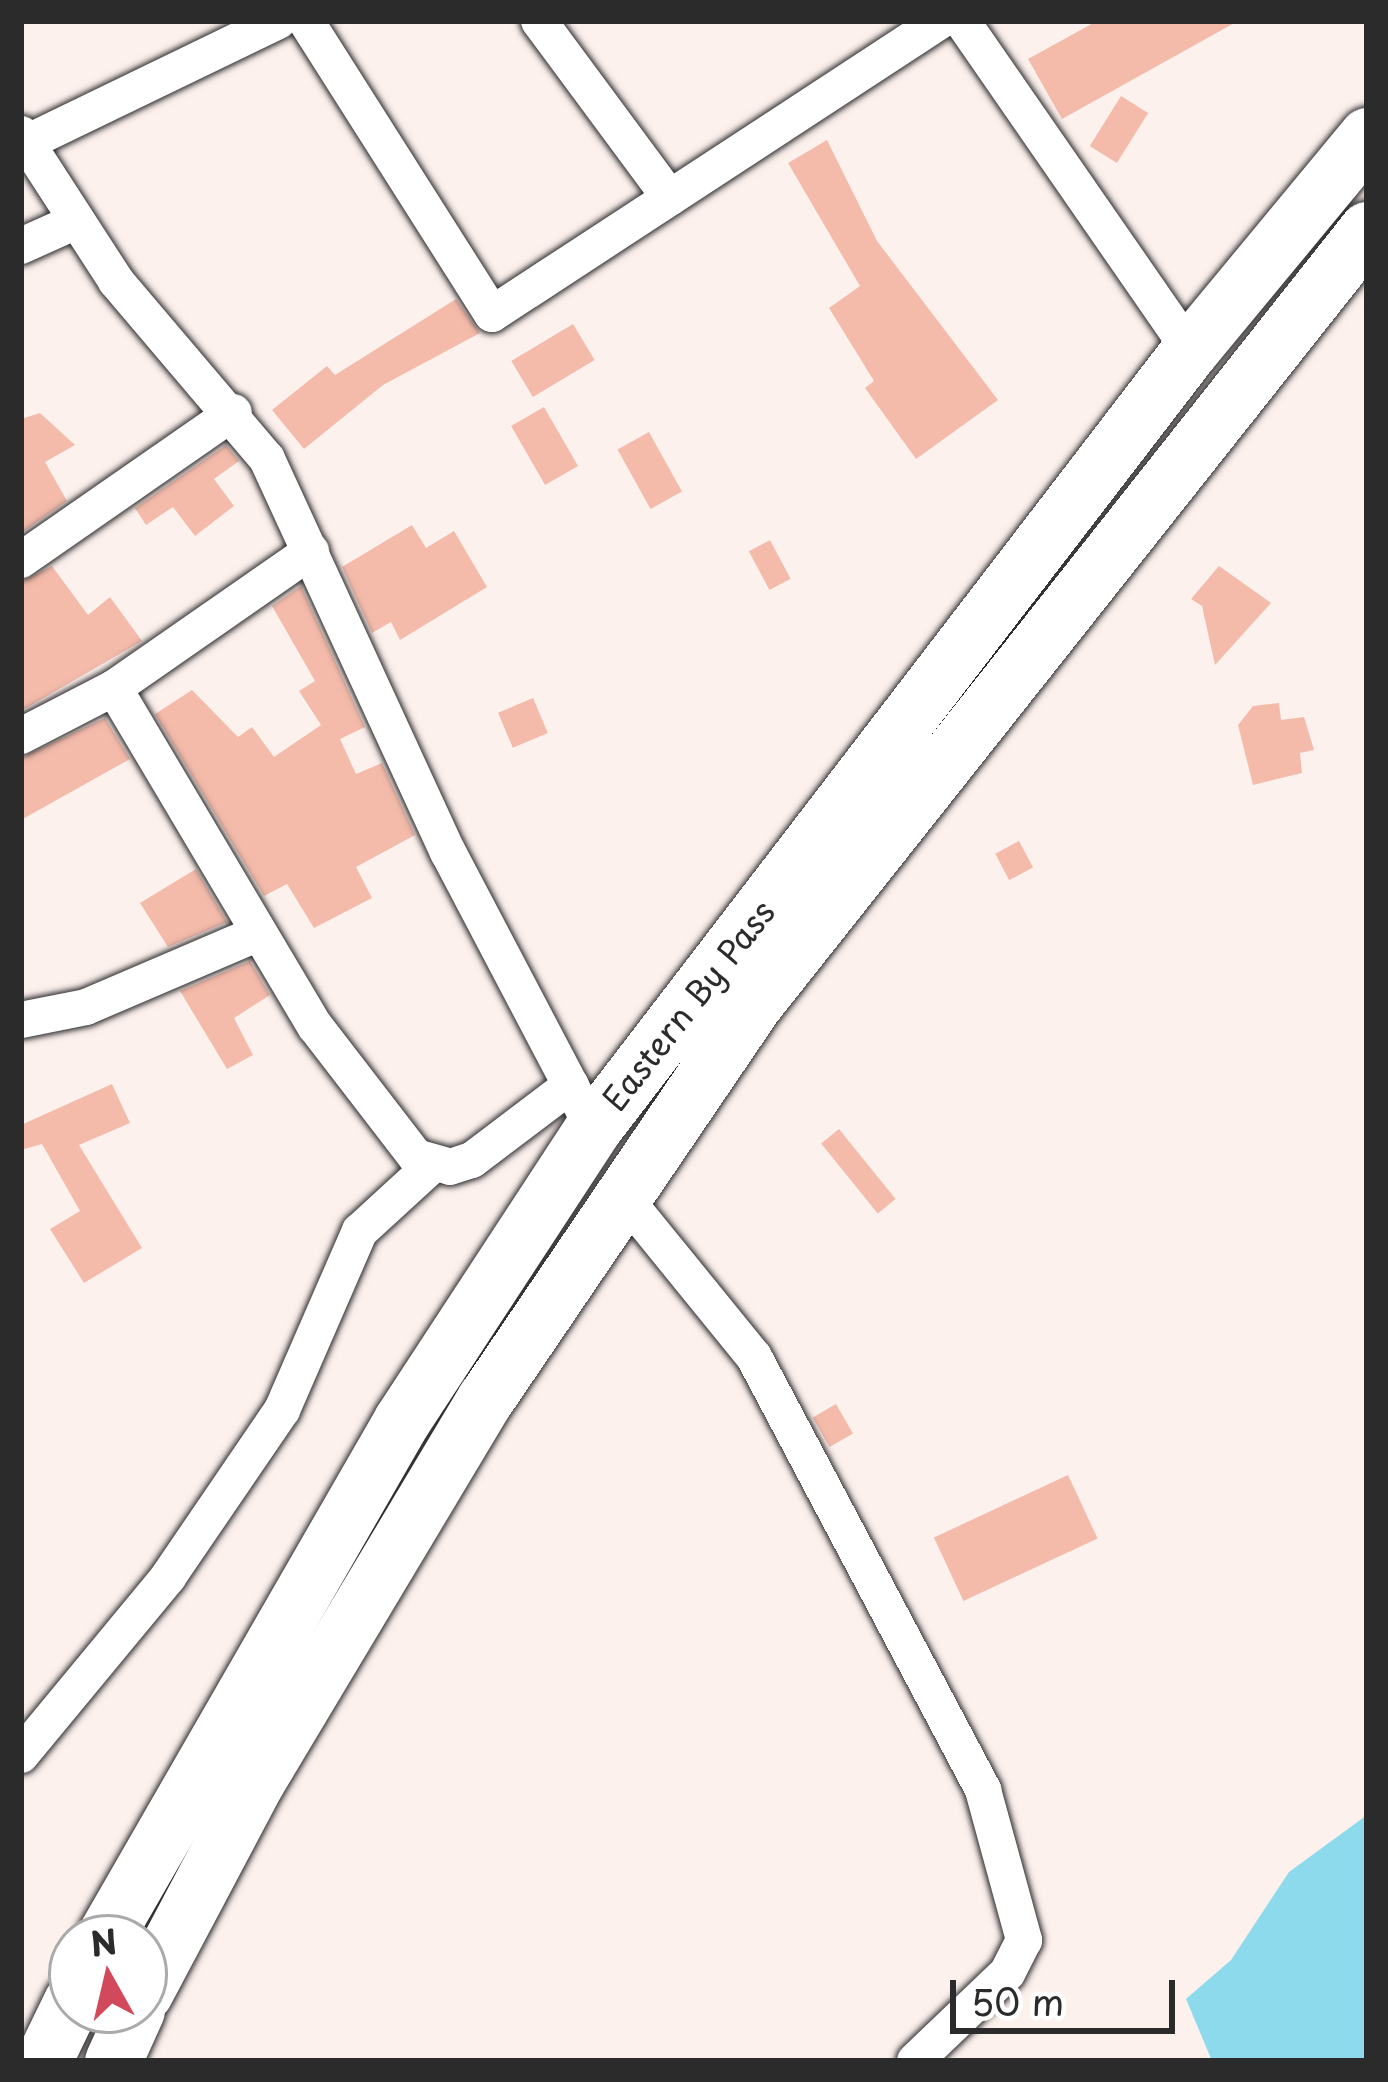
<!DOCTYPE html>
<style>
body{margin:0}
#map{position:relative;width:1388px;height:2082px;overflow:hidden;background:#fdf1ee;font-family:"Playpen Sans",sans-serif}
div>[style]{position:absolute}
.water>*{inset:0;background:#8ddaec}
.building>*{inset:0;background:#f4bbab;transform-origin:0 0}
.roads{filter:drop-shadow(0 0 3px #2b2b2b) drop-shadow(0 0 3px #2b2b2b)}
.street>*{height:36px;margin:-18px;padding:0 18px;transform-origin:18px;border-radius:18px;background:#fff}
.primary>*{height:57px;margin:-28.5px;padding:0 28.5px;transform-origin:28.5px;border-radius:28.5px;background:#fff}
span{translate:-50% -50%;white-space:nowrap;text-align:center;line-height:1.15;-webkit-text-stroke:9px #fff;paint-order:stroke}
.street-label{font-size:33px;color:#2b2b2b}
.frame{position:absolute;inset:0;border:24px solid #2b2b2b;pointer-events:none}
.north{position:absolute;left:48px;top:1914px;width:120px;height:120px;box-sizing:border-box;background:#fff;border:3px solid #aaa;border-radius:50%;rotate:352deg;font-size:33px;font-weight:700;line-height:48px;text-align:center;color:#2b2b2b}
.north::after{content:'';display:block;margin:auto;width:42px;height:54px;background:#d1495b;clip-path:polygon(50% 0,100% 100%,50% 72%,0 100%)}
.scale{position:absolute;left:950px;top:1980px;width:225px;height:54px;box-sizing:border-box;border:6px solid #2b2b2b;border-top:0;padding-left:15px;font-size:36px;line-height:42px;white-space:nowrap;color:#2b2b2b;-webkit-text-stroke:9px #fff;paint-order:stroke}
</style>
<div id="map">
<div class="water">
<i style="clip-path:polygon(1367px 1815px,1367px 2061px,1212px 2061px,1186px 1999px,1231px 1960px,1289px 1872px)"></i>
</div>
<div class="building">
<i style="clip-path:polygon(1097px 21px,1238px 21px,1062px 119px,1028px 59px)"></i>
<i style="left:1121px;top:96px;width:32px;height:59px;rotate:32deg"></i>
<i style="clip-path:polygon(827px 140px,877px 241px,998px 400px,916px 459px,865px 388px,874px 381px,829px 308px,860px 286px,788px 163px)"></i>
<i style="clip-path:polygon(456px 299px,480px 333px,383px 385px,304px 449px,272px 410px,327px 366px,335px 375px)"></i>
<i style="left:573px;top:324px;width:42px;height:72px;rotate:59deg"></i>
<i style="left:544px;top:407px;width:68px;height:38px;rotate:60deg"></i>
<i style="clip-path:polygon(40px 413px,75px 445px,45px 462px,67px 501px,21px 533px,21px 419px)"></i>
<i style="left:649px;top:432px;width:68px;height:36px;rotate:61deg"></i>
<i style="clip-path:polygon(226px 445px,239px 461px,214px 479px,234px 506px,195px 536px,173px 507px,146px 525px,135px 508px)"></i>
<i style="clip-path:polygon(412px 525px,426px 548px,454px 531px,487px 587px,400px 640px,391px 622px,372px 633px,342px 567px)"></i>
<i style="left:770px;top:540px;width:44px;height:24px;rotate:62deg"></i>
<i style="clip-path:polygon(52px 566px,88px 615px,110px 597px,142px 641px,21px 711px,21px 582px)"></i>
<i style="clip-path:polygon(1219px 566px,1271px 603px,1215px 665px,1202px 606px,1191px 599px)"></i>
<i style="clip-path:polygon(301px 586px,365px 727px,340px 739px,356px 774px,382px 763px,415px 835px,356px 867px,372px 898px,314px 928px,287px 884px,264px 896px,155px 714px,192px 690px,238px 737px,252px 727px,274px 757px,321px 725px,299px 691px,315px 681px,272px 606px)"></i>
<i style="left:533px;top:698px;width:38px;height:38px;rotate:67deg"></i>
<i style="clip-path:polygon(1279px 703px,1281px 720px,1304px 717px,1314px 750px,1300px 753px,1302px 773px,1253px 785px,1238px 725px,1253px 706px)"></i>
<i style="clip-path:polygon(105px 718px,130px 759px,21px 820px,21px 758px)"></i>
<i style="left:1019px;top:841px;width:30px;height:27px;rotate:62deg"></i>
<i style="clip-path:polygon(196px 869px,227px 922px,168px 947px,140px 903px)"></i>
<i style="clip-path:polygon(250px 961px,270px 995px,234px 1018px,253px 1055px,227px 1069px,180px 991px)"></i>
<i style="clip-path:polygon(112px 1084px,130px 1123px,79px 1145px,142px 1248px,84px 1283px,50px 1229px,80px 1211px,42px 1144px,21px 1150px,21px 1125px)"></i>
<i style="left:839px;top:1129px;width:90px;height:23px;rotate:51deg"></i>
<i style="left:836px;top:1404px;width:34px;height:27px;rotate:60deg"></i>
<i style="left:1068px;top:1475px;width:70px;height:148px;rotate:65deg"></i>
</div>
<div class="roads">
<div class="street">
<i style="left:306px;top:21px;width:347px;rotate:57.6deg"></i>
<i style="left:492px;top:314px;width:535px;rotate:-33.19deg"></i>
<i style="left:539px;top:21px;width:220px;rotate:53.5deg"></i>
<i style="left:962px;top:21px;width:400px;rotate:55.3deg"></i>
<i style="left:21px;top:134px;width:175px;rotate:57.1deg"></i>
<i style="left:116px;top:281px;width:233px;rotate:49.7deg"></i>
<i style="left:267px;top:459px;width:433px;rotate:65.3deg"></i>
<i style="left:448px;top:852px;width:312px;rotate:62.3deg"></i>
<i style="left:26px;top:143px;width:280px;rotate:-25.8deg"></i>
<i style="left:21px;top:246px;width:56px;rotate:-24.3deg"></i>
<i style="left:21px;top:560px;width:259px;rotate:-34.8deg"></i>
<i style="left:114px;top:688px;width:393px;rotate:59.3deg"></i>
<i style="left:315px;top:1026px;width:165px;rotate:52.4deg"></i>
<i style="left:416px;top:1157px;width:35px;rotate:16deg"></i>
<i style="left:450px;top:1167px;width:23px;rotate:-18deg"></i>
<i style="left:472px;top:1160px;width:124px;rotate:-37.1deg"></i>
<i style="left:21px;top:736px;width:105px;rotate:-27.3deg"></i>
<i style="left:114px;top:688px;width:240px;rotate:-34.8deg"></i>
<i style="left:21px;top:1020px;width:66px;rotate:-11.3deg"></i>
<i style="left:86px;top:1007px;width:188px;rotate:-23.2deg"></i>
<i style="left:624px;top:1197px;width:206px;rotate:50.9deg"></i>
<i style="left:754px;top:1357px;width:490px;rotate:62.1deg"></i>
<i style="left:983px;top:1790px;width:156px;rotate:74.7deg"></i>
<i style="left:1024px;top:1940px;width:37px;rotate:117deg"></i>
<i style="left:1007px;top:1973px;width:127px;rotate:136.3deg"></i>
<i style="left:21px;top:1755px;width:231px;rotate:-50.4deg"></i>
<i style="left:168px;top:1577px;width:202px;rotate:-55.7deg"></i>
<i style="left:282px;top:1410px;width:195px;rotate:-66.5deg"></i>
<i style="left:360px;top:1231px;width:98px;rotate:-42.5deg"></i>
</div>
<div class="primary">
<i style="left:104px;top:1938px;width:598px;rotate:-60.09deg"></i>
<i style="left:402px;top:1420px;width:349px;rotate:-56.8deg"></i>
<i style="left:593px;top:1128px;width:981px;rotate:-52.5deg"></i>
<i style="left:1190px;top:350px;width:278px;rotate:-50.4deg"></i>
<i style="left:144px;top:1993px;width:241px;rotate:-62.1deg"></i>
<i style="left:257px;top:1780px;width:445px;rotate:-59.1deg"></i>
<i style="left:486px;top:1398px;width:475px;rotate:-55.8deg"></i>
<i style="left:753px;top:1005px;width:989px;rotate:-51.61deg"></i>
<i style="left:43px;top:2061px;width:67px;rotate:-64.2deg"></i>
<i style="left:113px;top:2061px;width:56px;rotate:-65.7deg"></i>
</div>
</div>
<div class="street-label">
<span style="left:688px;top:1005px;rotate:-52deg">Eastern By Pass</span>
</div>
<div class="frame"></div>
<div class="north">N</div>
<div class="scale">50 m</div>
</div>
